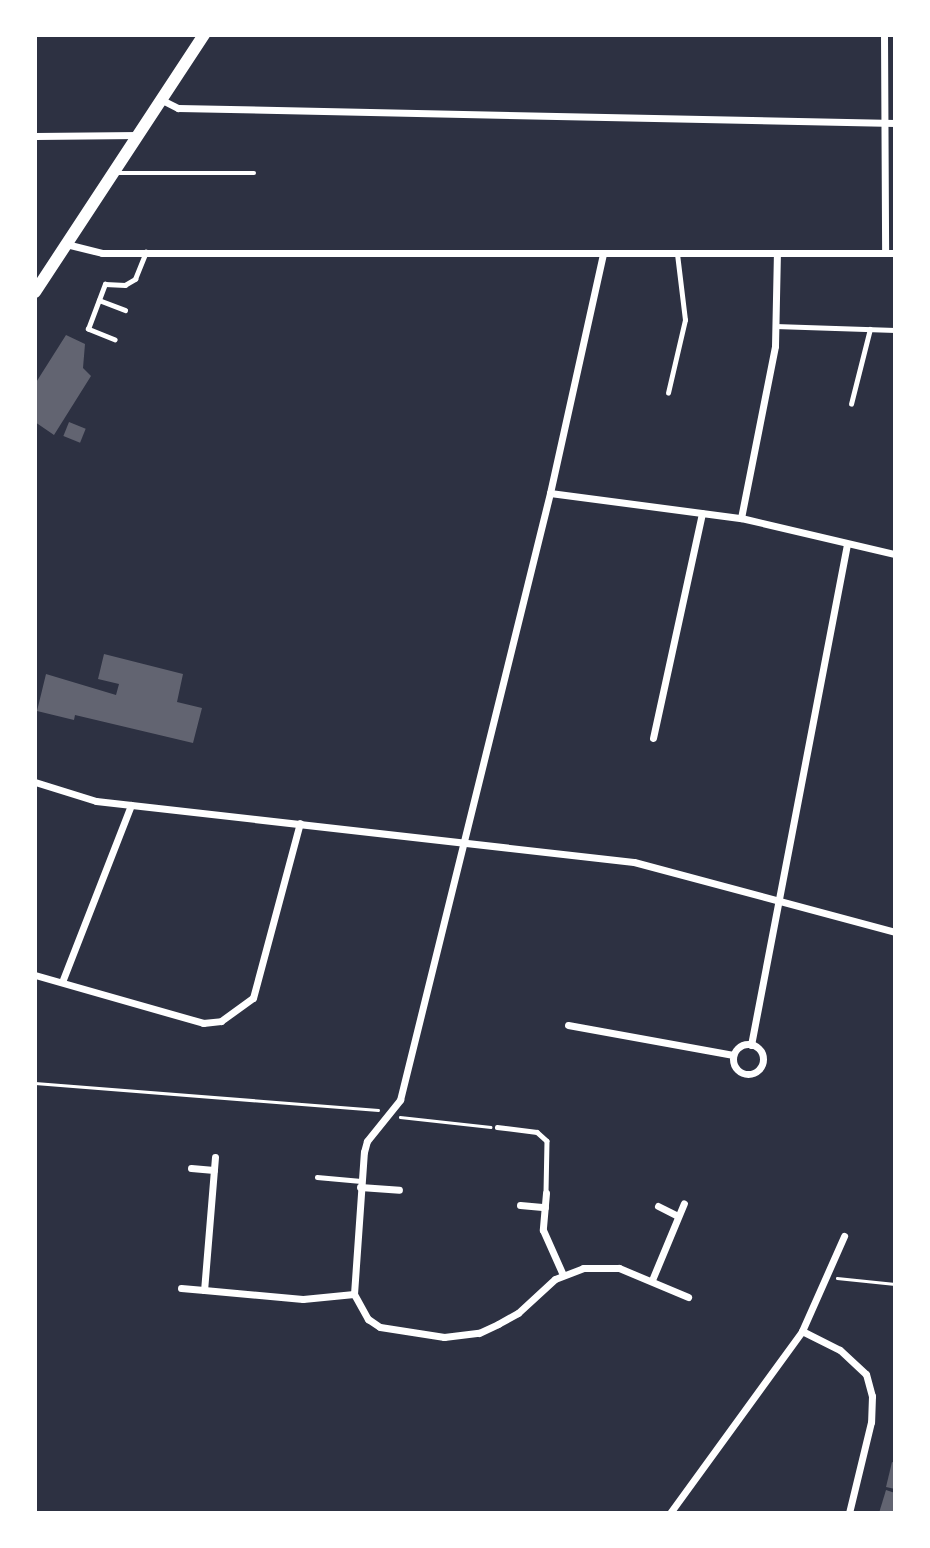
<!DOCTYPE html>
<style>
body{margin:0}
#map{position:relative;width:930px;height:1548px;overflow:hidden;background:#2d3142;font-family:Literata,serif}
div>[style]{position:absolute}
.building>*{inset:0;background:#626471;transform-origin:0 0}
.path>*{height:2.5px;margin:-1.25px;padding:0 1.25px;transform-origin:1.25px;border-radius:1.25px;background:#fff}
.service>*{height:4.5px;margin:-2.25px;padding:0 2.25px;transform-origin:2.25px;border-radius:2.25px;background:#fff}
.minor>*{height:7px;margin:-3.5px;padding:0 3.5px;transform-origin:3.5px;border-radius:3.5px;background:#fff}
.minor>.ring{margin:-3.5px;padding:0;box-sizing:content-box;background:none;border:7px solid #fff;border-radius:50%}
.primary>*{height:12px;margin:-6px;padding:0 6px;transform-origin:6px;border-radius:6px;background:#fff}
span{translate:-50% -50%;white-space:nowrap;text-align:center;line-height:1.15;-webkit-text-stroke:7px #fff;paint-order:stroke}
.frame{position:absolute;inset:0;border:37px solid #fff;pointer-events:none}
</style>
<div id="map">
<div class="building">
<i style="clip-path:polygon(66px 335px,85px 344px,83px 368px,91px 376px,54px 435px,35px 422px,35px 384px)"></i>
<i style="left:69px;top:422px;width:18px;height:15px;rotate:22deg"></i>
<i style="clip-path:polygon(104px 654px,183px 674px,177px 702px,202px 708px,193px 743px,75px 715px,74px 720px,37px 711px,46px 674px,116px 695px,119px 684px,98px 679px)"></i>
<i style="clip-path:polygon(892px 1462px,895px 1463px,895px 1489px,886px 1487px)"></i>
<i style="clip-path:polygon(886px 1490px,895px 1493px,895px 1513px,879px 1513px)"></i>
</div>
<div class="path">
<i style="left:35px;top:1083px;width:344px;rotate:4.5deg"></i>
<i style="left:400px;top:1117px;width:91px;rotate:6.3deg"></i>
<i style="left:837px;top:1278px;width:58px;rotate:5.9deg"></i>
</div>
<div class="service">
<i style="left:117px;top:173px;width:137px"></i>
<i style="left:99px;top:300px;width:28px;rotate:21deg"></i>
<i style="left:775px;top:326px;width:120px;rotate:1.9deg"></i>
<i style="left:115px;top:340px;width:29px;rotate:-158deg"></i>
<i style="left:88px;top:329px;width:48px;rotate:-69.3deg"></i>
<i style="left:105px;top:284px;width:20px;rotate:3deg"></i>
<i style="left:125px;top:285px;width:12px;rotate:-31deg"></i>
<i style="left:135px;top:279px;width:29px;rotate:-68deg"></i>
<i style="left:668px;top:393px;width:75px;rotate:-76.9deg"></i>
<i style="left:685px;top:320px;width:66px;rotate:-96.9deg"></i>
<i style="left:851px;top:404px;width:77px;rotate:-75.8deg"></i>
<i style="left:497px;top:1127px;width:40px;rotate:7.1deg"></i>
<i style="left:537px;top:1132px;width:13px;rotate:42deg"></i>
<i style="left:547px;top:1141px;width:51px;rotate:91.1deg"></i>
<i style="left:317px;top:1177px;width:44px;rotate:5.2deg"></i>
</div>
<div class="minor">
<i style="left:884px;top:35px;width:218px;rotate:89.7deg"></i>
<i style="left:162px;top:100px;width:18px;rotate:27deg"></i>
<i style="left:178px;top:108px;width:717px;rotate:1.2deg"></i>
<i style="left:35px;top:136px;width:104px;rotate:-0.6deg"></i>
<i style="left:66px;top:244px;width:37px;rotate:14deg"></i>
<i style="left:102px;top:253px;width:793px"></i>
<i style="left:550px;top:493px;width:193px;rotate:7.5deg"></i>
<i style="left:741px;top:518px;width:158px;rotate:13.2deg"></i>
<i style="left:741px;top:518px;width:175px;rotate:-78.8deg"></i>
<i style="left:775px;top:346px;width:93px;rotate:-88.8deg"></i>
<i style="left:653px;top:738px;width:230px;rotate:-77.7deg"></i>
<i style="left:35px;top:782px;width:64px;rotate:17.3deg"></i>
<i style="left:96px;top:801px;width:541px;rotate:6.47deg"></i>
<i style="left:634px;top:862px;width:270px;rotate:15deg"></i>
<i style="left:35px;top:975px;width:175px;rotate:15.9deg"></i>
<i style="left:203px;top:1023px;width:18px;rotate:-6deg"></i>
<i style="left:221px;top:1021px;width:39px;rotate:-36deg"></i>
<i style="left:253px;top:998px;width:181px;rotate:-75deg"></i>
<i style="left:62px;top:982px;width:190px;rotate:-68.7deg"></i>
<i style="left:568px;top:1025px;width:168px;rotate:10.3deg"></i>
<i class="ring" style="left:733px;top:1044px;width:23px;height:23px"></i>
<i style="left:751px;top:1045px;width:510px;rotate:-79.15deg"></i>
<i style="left:215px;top:1157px;width:133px;rotate:94.7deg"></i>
<i style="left:204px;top:1290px;width:99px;rotate:5.2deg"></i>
<i style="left:303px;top:1299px;width:51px;rotate:-5.6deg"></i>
<i style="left:354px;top:1294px;width:29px;rotate:61deg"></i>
<i style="left:368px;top:1319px;width:14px;rotate:34deg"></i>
<i style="left:380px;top:1327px;width:65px;rotate:8.9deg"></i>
<i style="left:444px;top:1337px;width:35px;rotate:-7deg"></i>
<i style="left:479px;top:1333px;width:21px;rotate:-25deg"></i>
<i style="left:498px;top:1324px;width:23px;rotate:-29deg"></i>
<i style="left:518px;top:1313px;width:50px;rotate:-42.6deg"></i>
<i style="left:555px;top:1279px;width:30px;rotate:-21deg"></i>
<i style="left:583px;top:1268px;width:36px"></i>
<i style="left:619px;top:1268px;width:75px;rotate:22.8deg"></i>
<i style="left:191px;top:1168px;width:23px;rotate:5deg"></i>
<i style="left:360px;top:1187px;width:39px;rotate:4deg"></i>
<i style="left:546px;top:1193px;width:37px;rotate:95deg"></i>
<i style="left:543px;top:1230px;width:49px;rotate:66deg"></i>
<i style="left:520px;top:1205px;width:25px;rotate:5deg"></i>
<i style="left:658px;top:1206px;width:22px;rotate:27deg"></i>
<i style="left:652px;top:1280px;width:83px;rotate:-67.4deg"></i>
<i style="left:181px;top:1288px;width:23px;rotate:5deg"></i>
<i style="left:354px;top:1294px;width:142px;rotate:-86deg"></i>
<i style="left:364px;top:1152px;width:11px;rotate:-75deg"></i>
<i style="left:367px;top:1141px;width:53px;rotate:-51.2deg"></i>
<i style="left:400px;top:1100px;width:625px;rotate:-76.12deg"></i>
<i style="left:550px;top:493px;width:245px;rotate:-77.5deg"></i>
<i style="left:802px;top:1331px;width:42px;rotate:26.6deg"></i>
<i style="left:840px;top:1350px;width:35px;rotate:43deg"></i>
<i style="left:866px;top:1374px;width:23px;rotate:75deg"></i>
<i style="left:872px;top:1396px;width:26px;rotate:92deg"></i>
<i style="left:871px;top:1422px;width:94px;rotate:103.6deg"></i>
<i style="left:670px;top:1513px;width:225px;rotate:-54deg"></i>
<i style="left:802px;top:1331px;width:104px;rotate:-66.1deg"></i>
</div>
<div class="primary">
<i style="left:35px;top:292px;width:308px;rotate:-56.7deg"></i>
</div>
<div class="frame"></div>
</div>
